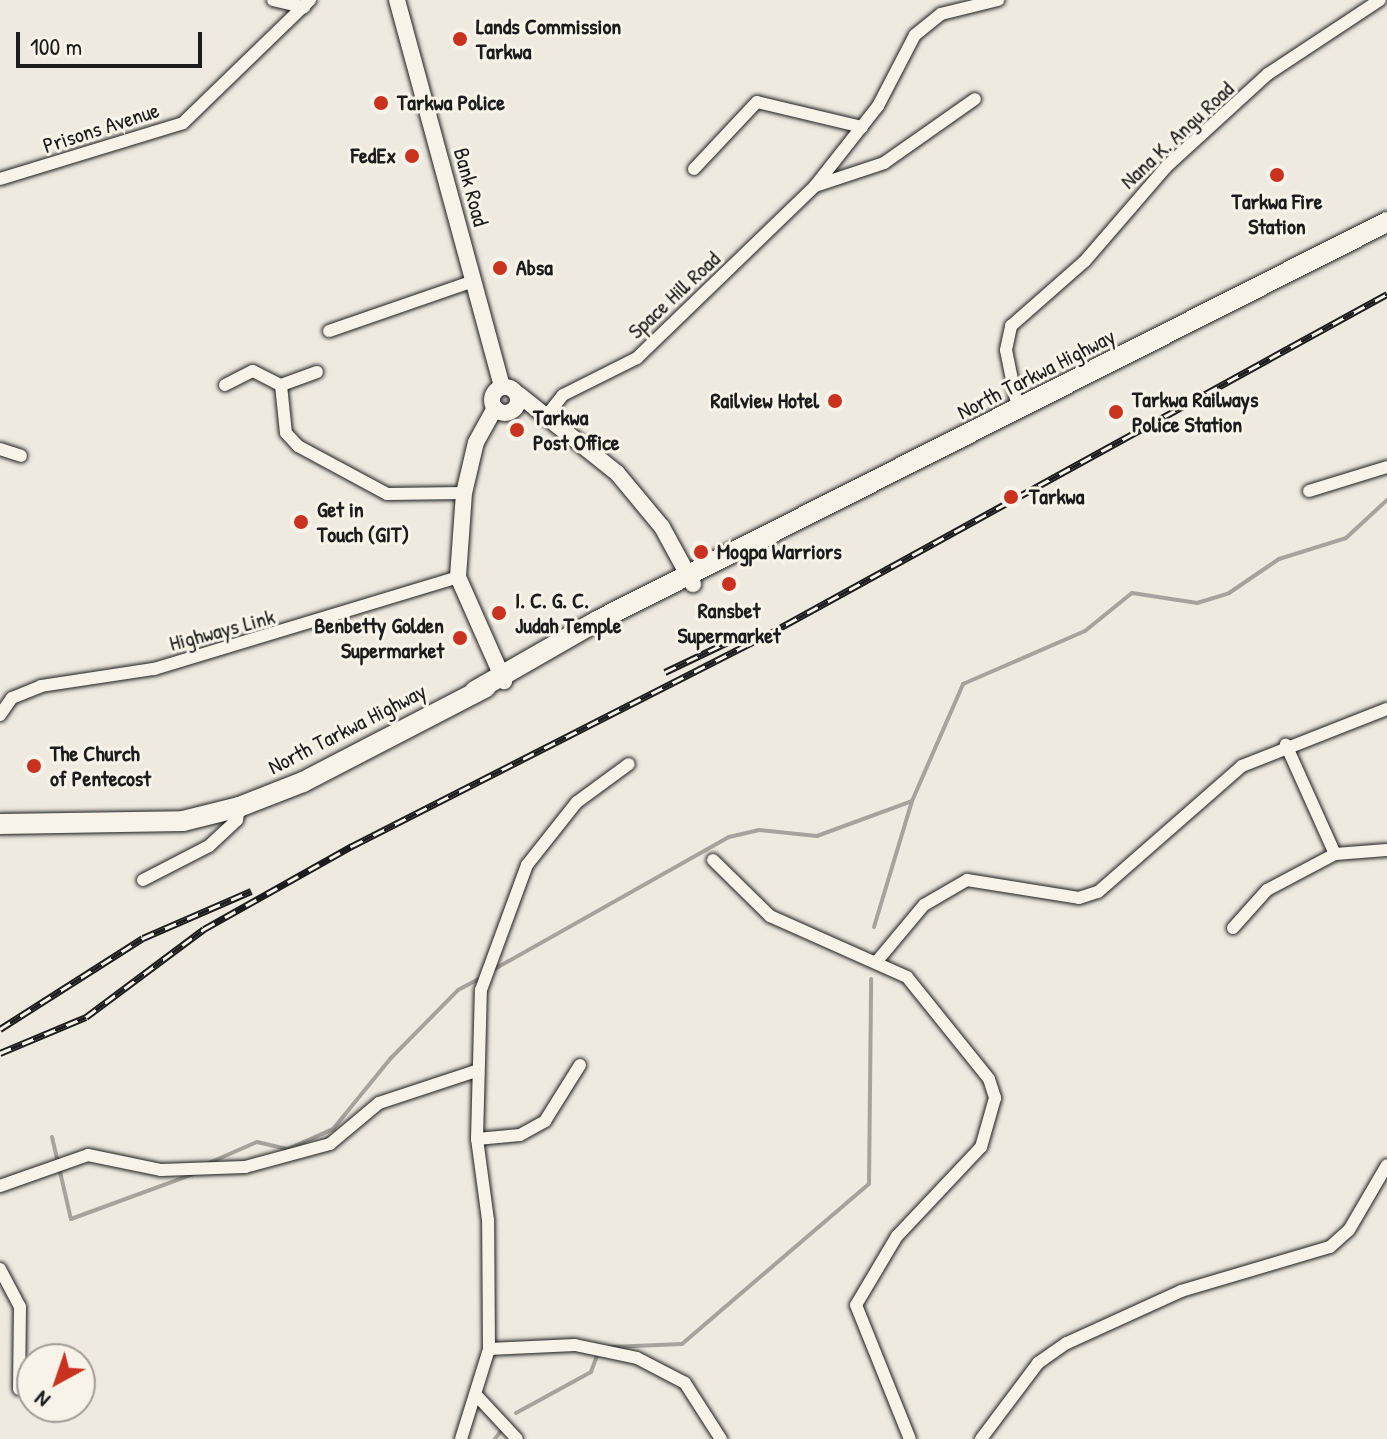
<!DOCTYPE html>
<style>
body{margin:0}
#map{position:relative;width:1387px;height:1439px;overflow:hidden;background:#eeeae0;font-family:"Patrick Hand",sans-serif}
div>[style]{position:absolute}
.stream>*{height:4px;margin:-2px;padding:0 2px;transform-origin:2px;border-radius:2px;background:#a6a39d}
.roads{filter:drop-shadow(0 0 2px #1c1c1c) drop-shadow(0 0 2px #1c1c1c)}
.minor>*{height:12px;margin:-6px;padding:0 6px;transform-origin:6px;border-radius:6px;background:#f7f3e8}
.tertiary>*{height:16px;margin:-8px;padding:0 8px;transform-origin:8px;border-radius:8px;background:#f7f3e8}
.tertiary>.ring{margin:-8px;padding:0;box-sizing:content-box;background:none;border:16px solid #f7f3e8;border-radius:50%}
.primary>*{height:20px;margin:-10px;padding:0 10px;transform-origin:10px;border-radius:10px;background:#f7f3e8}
.rail>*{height:7px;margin-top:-3.5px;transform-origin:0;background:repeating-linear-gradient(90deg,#f7f3e8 0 12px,#1c1c1c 0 24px);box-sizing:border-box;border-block:2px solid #1c1c1c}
.dots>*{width:22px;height:22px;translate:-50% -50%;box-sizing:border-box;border:4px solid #f7f3e8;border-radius:50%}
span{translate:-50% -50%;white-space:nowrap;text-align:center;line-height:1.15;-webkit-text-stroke:6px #f7f3e8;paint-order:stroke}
.poi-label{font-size:22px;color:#1c1c1c;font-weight:700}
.left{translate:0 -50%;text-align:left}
.right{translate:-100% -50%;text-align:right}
.street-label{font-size:22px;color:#1c1c1c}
.north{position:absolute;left:16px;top:1343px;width:80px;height:80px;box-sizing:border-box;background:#f7f3e8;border:2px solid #9f9d96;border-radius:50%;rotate:220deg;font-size:22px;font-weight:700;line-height:32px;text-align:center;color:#1c1c1c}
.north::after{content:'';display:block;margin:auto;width:28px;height:36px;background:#c8321e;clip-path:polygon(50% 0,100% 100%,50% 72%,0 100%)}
.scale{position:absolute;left:16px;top:32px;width:186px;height:36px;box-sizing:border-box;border:4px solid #1c1c1c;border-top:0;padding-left:10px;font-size:24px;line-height:28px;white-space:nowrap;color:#1c1c1c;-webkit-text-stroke:6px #f7f3e8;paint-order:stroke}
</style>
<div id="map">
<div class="stream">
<i style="left:874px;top:927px;width:132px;rotate:-73.2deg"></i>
<i style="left:912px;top:801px;width:128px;rotate:-66.4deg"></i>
<i style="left:963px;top:684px;width:133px;rotate:-23.5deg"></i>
<i style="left:1085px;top:631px;width:60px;rotate:-39deg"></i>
<i style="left:1132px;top:593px;width:66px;rotate:8.7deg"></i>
<i style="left:1197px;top:603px;width:34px;rotate:-17deg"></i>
<i style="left:1229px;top:593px;width:60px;rotate:-34.2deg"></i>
<i style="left:1279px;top:559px;width:70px;rotate:-17.4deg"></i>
<i style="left:1346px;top:538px;width:56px;rotate:-42.8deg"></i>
<i style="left:491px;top:971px;width:273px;rotate:-29.4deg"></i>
<i style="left:729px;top:837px;width:31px;rotate:-13deg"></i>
<i style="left:759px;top:830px;width:58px;rotate:5.9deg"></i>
<i style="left:817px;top:836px;width:101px;rotate:-20.2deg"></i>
<i style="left:52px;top:1137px;width:84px;rotate:77deg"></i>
<i style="left:71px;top:1219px;width:133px;rotate:-20.2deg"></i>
<i style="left:202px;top:1166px;width:60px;rotate:-23.6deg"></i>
<i style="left:257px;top:1142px;width:32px;rotate:13deg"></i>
<i style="left:288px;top:1149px;width:49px;rotate:-24deg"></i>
<i style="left:333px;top:1129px;width:92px;rotate:-50.8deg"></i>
<i style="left:391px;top:1058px;width:95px;rotate:-45.4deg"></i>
<i style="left:458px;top:990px;width:30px;rotate:-28deg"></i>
<i style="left:611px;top:1347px;width:71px;rotate:-2.4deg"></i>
<i style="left:682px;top:1344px;width:246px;rotate:-40.6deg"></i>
<i style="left:869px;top:1184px;width:205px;rotate:-89.4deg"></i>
<i style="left:516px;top:1413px;width:85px;rotate:-28.7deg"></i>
<i style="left:591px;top:1372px;width:20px;rotate:-70deg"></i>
<i style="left:495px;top:1439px;width:10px;rotate:-53deg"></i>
</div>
<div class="roads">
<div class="minor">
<i style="left:273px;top:0;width:32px;rotate:13deg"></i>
<i style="left:694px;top:169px;width:92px;rotate:-46.8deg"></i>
<i style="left:757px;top:102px;width:108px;rotate:13.4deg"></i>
<i style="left:0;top:179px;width:191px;rotate:-17deg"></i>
<i style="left:183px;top:123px;width:177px;rotate:-44.1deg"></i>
<i style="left:815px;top:186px;width:73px;rotate:-18.4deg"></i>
<i style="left:884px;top:163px;width:111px;rotate:-35.1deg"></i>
<i style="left:329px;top:331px;width:152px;rotate:-19.1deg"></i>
<i style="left:317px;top:372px;width:38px;rotate:160deg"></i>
<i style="left:281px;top:385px;width:48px;rotate:84.1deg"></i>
<i style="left:286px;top:433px;width:18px;rotate:47deg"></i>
<i style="left:298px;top:446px;width:101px;rotate:28.3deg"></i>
<i style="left:387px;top:494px;width:77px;rotate:-0.7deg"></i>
<i style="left:225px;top:385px;width:31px;rotate:-27deg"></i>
<i style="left:253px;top:371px;width:31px;rotate:27deg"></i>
<i style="left:1018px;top:409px;width:60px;rotate:-101.5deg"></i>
<i style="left:1006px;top:350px;width:25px;rotate:-78deg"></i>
<i style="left:1011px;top:326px;width:98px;rotate:-41.3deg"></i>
<i style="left:1085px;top:261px;width:124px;rotate:-49.2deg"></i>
<i style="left:1166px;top:167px;width:138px;rotate:-42.4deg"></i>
<i style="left:1268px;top:74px;width:134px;rotate:-33.5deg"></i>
<i style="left:548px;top:414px;width:24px;rotate:-52deg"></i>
<i style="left:563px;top:395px;width:83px;rotate:-26.6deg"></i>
<i style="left:637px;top:358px;width:248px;rotate:-44deg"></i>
<i style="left:815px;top:186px;width:102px;rotate:-51.8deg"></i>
<i style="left:878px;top:106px;width:80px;rotate:-62.5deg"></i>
<i style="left:915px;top:35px;width:33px;rotate:-39deg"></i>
<i style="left:941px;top:14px;width:59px;rotate:-13.8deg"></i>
<i style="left:0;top:449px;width:22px;rotate:18deg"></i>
<i style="left:1309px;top:491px;width:82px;rotate:-17.1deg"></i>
<i style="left:0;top:715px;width:21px;rotate:-55deg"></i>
<i style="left:12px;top:698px;width:31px;rotate:-22deg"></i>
<i style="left:41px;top:686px;width:114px;rotate:-8.6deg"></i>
<i style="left:154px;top:669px;width:318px;rotate:-16.8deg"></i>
<i style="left:1335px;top:854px;width:52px;rotate:-4.4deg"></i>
<i style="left:713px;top:860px;width:80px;rotate:44.5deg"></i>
<i style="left:770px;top:916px;width:150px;rotate:24deg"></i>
<i style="left:907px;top:977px;width:131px;rotate:51.2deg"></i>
<i style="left:989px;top:1079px;width:20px;rotate:72deg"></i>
<i style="left:995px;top:1098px;width:51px;rotate:105.9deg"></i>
<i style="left:981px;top:1147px;width:122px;rotate:133.3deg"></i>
<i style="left:897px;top:1236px;width:80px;rotate:120.7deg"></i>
<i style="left:856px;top:1305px;width:144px;rotate:68.1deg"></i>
<i style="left:143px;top:880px;width:74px;rotate:-27.3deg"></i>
<i style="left:209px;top:846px;width:38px;rotate:-43deg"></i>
<i style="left:237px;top:820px;width:13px;rotate:-81deg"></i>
<i style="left:1233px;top:928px;width:51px;rotate:-48.2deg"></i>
<i style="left:1267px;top:890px;width:77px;rotate:-27.9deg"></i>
<i style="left:1335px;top:854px;width:120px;rotate:-114.2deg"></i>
<i style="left:878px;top:960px;width:72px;rotate:-50.1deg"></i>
<i style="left:924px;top:905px;width:50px;rotate:-30.2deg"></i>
<i style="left:967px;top:880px;width:113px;rotate:9.1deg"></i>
<i style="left:1079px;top:898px;width:20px;rotate:-18deg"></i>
<i style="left:1098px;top:892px;width:191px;rotate:-41.2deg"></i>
<i style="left:1242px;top:766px;width:156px;rotate:-21.5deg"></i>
<i style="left:477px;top:1139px;width:43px;rotate:-5.3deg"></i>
<i style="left:520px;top:1135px;width:29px;rotate:-29deg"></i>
<i style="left:545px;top:1121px;width:66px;rotate:-58deg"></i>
<i style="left:0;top:1186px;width:93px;rotate:-19.4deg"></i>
<i style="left:88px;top:1155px;width:75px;rotate:11.6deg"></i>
<i style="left:161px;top:1170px;width:84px;rotate:-2deg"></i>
<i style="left:245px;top:1167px;width:88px;rotate:-15.1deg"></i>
<i style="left:330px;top:1144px;width:64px;rotate:-39.9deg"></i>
<i style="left:379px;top:1103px;width:102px;rotate:-18.3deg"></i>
<i style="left:0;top:1269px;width:43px;rotate:62.2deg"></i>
<i style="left:20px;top:1307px;width:82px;rotate:90.7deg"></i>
<i style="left:489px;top:1349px;width:86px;rotate:-2.7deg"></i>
<i style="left:575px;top:1345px;width:63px;rotate:11.8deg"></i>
<i style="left:637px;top:1358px;width:54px;rotate:27.5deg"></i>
<i style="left:685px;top:1383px;width:67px;rotate:57.3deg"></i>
<i style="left:478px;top:1397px;width:57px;rotate:47.1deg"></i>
<i style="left:461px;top:1439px;width:94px;rotate:-72.7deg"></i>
<i style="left:489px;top:1349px;width:129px;rotate:-90.4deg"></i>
<i style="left:488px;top:1220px;width:82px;rotate:-97.7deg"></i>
<i style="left:477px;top:1139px;width:149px;rotate:-88.5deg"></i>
<i style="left:481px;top:990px;width:133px;rotate:-69.8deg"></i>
<i style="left:527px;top:865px;width:80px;rotate:-51.6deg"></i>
<i style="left:577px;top:802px;width:64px;rotate:-36.2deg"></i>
<i style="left:981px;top:1439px;width:95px;rotate:-53.1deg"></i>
<i style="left:1038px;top:1363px;width:35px;rotate:-35deg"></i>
<i style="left:1067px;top:1343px;width:125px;rotate:-24.5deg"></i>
<i style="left:1181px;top:1291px;width:155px;rotate:-16.5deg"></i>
<i style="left:1330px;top:1247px;width:25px;rotate:-42deg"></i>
<i style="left:1349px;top:1230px;width:75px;rotate:-59.7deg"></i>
</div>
<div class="tertiary">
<i style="left:397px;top:0;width:400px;rotate:74.8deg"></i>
<i class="ring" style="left:492px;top:387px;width:10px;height:10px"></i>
<i style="left:518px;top:394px;width:127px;rotate:38.6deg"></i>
<i style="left:617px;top:473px;width:70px;rotate:50.2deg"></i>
<i style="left:662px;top:527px;width:65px;rotate:61.5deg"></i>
<i style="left:495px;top:408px;width:39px;rotate:119deg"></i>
<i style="left:476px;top:442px;width:52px;rotate:103.2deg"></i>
<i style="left:464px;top:493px;width:84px;rotate:94.1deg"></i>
<i style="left:458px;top:577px;width:114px;rotate:66.1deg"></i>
</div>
<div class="primary">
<i style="left:475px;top:691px;width:141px;rotate:-29.8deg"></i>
<i style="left:597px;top:621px;width:885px;rotate:-26.8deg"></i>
<i style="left:0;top:824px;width:183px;rotate:-0.9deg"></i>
<i style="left:183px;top:821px;width:58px;rotate:-14deg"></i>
<i style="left:239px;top:807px;width:69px;rotate:-21.3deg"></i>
<i style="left:303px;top:782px;width:206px;rotate:-27.4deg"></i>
</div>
</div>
<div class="rail">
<i style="left:665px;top:672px;width:72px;rotate:-25.5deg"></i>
<i style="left:0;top:1029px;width:169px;rotate:-32.5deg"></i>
<i style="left:143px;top:938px;width:118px;rotate:-23.5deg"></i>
<i style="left:0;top:1053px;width:93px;rotate:-22.7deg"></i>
<i style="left:86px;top:1017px;width:147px;rotate:-36.7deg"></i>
<i style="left:204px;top:929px;width:170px;rotate:-29.3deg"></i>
<i style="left:352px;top:846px;width:463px;rotate:-27deg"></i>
<i style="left:765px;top:636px;width:710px;rotate:-28.8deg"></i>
</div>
<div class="dots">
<i style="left:460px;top:39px;background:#c8321e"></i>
<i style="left:381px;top:103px;background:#c8321e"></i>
<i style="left:412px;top:156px;background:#c8321e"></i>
<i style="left:1277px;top:175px;background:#c8321e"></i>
<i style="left:500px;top:268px;background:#c8321e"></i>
<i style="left:835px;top:401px;background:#c8321e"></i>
<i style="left:1116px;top:412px;background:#c8321e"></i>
<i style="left:517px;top:430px;background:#c8321e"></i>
<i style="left:1011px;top:497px;background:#c8321e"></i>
<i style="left:301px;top:522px;background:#c8321e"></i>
<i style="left:701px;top:552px;background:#c8321e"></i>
<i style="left:729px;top:584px;background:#c8321e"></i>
<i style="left:499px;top:613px;background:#c8321e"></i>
<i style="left:460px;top:638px;background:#c8321e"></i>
<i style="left:34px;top:766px;background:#c8321e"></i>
</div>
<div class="poi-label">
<span class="left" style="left:476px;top:39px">Lands Commission<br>Tarkwa</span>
<span class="left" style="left:397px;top:103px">Tarkwa Police</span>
<span class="right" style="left:396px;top:156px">FedEx</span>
<span style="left:1277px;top:214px">Tarkwa Fire<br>Station</span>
<span class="left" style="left:516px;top:268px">Absa</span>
<span class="left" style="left:1132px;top:412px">Tarkwa Railways<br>Police Station</span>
<span class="right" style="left:819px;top:401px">Railview Hotel</span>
<span class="left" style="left:533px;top:430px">Tarkwa<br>Post Office</span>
<span class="left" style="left:1029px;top:497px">Tarkwa</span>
<span class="left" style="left:317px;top:522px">Get in<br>Touch (GIT)</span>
<span class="left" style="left:717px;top:552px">Mogpa Warriors</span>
<span class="left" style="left:515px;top:613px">I. C. G. C.<br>Judah Temple</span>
<span style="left:729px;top:623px">Ransbet<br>Supermarket</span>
<span class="right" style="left:444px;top:638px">Benbetty Golden<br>Supermarket</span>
<span class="left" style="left:50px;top:766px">The Church<br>of Pentecost</span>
</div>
<div class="street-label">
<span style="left:101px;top:128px;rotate:-18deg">Prisons Avenue</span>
<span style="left:1177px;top:135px;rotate:-43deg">Nana K. Angu Road</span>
<span style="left:471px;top:187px;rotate:75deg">Bank Road</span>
<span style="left:674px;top:295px;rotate:-43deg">Space Hill Road</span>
<span style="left:1036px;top:374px;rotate:-27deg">North Tarkwa Highway</span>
<span style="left:222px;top:630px;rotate:-15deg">Highways Link</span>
<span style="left:347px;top:729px;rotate:-27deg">North Tarkwa Highway</span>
</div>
<div class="north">N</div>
<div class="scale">100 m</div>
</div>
